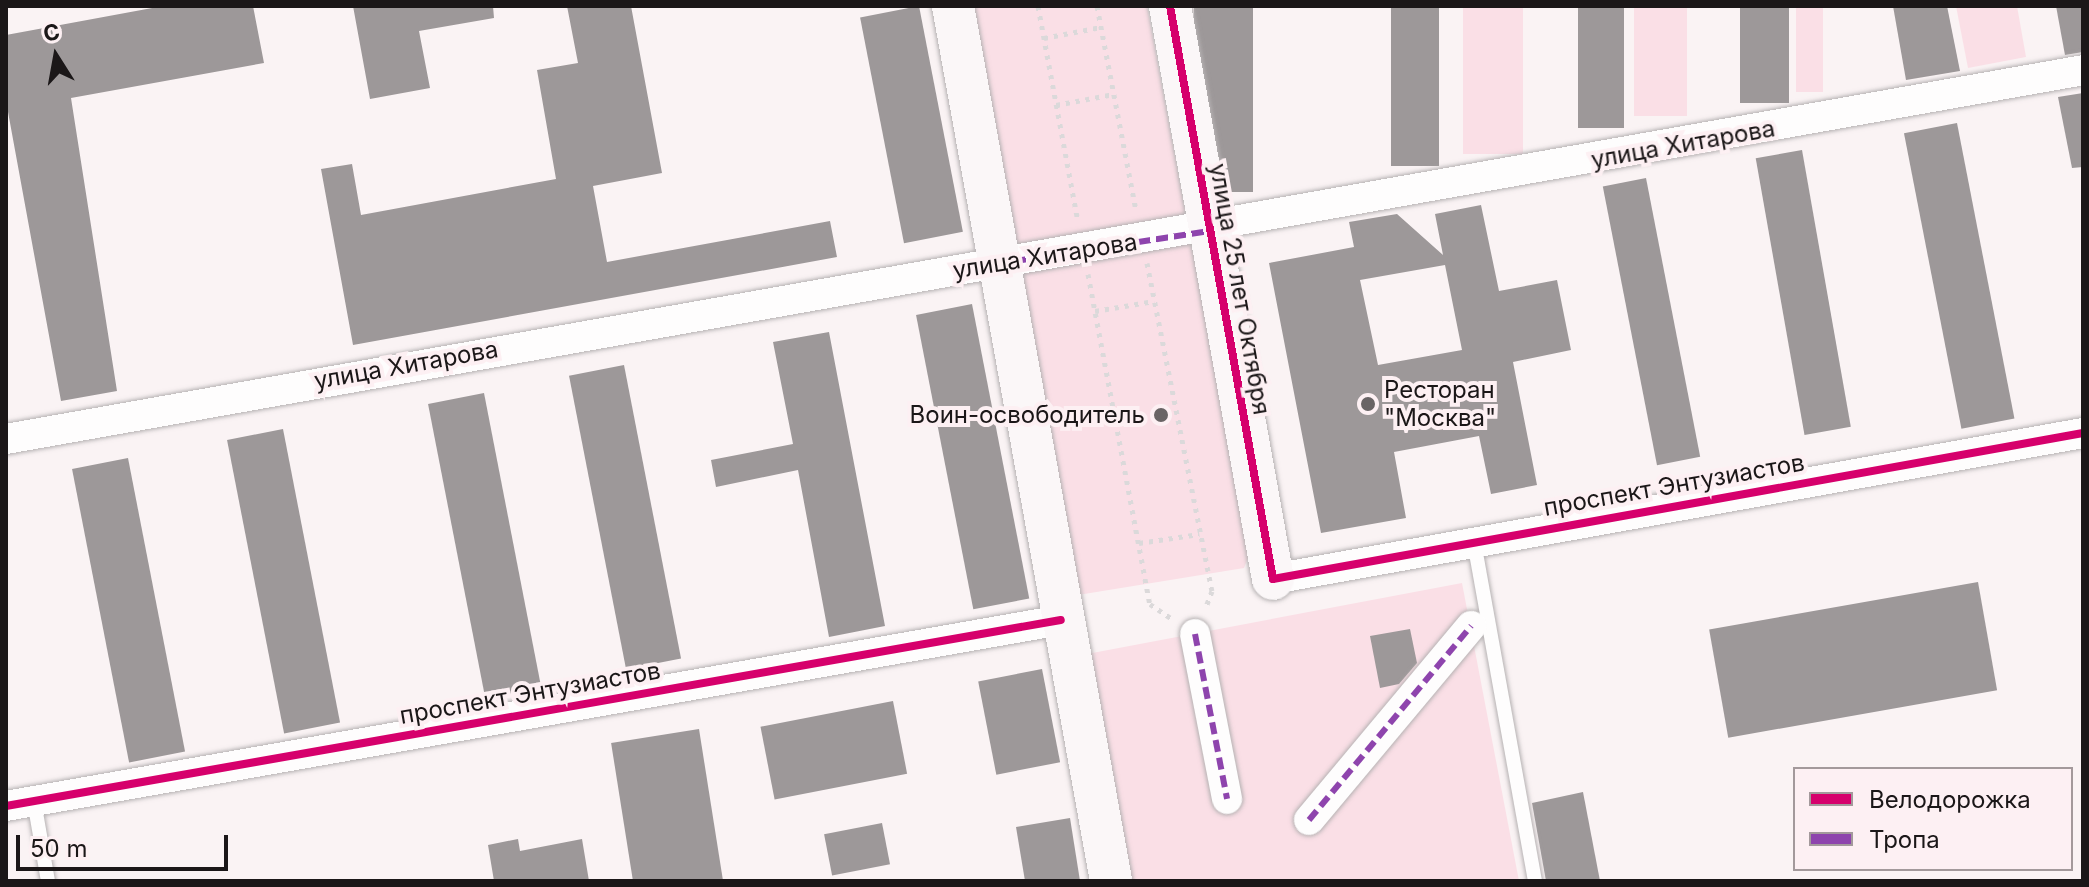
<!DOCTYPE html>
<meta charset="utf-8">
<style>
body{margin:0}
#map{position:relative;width:2089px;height:887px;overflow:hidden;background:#faf3f4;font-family:Inter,sans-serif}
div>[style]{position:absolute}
.green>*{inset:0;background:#fadfe6;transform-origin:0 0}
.building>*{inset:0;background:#9d9899;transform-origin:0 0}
.path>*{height:5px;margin-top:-2.5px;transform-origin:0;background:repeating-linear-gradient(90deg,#dbd9da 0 4px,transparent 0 10px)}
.roads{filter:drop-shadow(0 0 2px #b6b2b3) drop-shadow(0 0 2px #b6b2b3)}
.lane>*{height:14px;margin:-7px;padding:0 7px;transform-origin:7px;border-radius:7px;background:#fefdfd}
.street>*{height:30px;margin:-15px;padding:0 15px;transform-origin:15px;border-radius:15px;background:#fefdfd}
.secondary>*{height:42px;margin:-21px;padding:0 21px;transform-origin:21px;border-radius:21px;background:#fbf7f8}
.quiet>*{height:6px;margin-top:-3px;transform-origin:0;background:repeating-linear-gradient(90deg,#8e44ad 0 12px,transparent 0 18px)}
.cycleway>*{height:8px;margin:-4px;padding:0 4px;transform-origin:4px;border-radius:4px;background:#d6006c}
.dots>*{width:22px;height:22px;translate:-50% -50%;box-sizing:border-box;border:4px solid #fdf0f3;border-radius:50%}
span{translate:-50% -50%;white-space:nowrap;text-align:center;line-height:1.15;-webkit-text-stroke:8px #fdf0f3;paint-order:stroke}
.street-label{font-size:24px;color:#1b1718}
.poi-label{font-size:24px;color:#1b1718}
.left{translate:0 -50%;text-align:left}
.right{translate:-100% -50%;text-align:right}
.frame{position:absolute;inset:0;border:8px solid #1b1718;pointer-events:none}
.legend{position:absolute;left:1793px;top:767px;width:280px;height:104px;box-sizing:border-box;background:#fdf0f3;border:2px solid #a3999b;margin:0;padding:10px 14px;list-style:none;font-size:24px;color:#1b1718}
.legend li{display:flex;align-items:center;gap:16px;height:40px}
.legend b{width:40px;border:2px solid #a3999b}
.north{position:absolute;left:16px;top:16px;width:80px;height:80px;-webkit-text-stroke:6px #fdf0f3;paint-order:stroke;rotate:349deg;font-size:22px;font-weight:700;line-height:32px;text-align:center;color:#1b1718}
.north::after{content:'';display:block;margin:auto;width:28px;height:36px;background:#1b1718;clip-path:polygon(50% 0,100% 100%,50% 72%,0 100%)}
.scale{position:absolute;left:16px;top:835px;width:212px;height:36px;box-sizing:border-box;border:4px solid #1b1718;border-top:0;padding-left:10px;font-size:24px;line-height:28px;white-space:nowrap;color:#1b1718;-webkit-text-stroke:6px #fdf0f3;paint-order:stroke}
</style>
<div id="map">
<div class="green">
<i style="clip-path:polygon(963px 6px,1147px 6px,1249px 555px,1244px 568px,1078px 595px)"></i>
<i style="left:1463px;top:6px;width:60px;height:148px"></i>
<i style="left:1634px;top:6px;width:53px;height:110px"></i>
<i style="left:1796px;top:6px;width:27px;height:86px"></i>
<i style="clip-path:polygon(1956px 6px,2017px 6px,2026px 57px,1968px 68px)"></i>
<i style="clip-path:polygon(1462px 583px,1519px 881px,1130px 881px,1087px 654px)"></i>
</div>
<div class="building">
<i style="clip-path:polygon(163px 6px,253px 6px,264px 63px,71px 98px,117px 391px,61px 401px,6px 101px,6px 35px)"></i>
<i style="clip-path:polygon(353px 6px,493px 6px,494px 18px,419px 31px,430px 88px,370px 99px)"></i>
<i style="clip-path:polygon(567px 6px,631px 6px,662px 173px,593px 186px,607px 262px,830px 221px,837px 257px,353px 345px,321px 169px,352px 164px,361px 215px,556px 179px,537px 70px,578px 63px)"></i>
<i style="left:919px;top:6px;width:230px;height:60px;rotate:79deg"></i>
<i style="left:1194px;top:6px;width:59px;height:186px"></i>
<i style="left:1391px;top:6px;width:48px;height:160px"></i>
<i style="left:1578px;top:6px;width:46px;height:122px"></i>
<i style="left:1740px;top:6px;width:49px;height:97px"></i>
<i style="clip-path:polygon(1893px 6px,1947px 6px,1960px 71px,1906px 80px)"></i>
<i style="clip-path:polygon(2056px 6px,2083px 6px,2083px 52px,2065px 55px)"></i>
<i style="clip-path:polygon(2083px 93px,2083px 167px,2072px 168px,2058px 97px)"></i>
<i style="left:1957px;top:123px;width:301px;height:54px;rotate:79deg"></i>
<i style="left:1802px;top:150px;width:281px;height:47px;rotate:80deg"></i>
<i style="left:1646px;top:178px;width:284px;height:44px;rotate:79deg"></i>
<i style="clip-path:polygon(evenodd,1481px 205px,1499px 291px,1557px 280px,1571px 350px,1513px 362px,1537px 485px,1491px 494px,1479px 436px,1394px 452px,1406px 518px,1321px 533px,1269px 263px,1354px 247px,1349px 222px,1397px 214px,1443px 255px,1435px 214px,1481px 205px,1445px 265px,1462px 350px,1378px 365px,1360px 280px,1445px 265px)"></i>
<i style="left:972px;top:304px;width:300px;height:57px;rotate:79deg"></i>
<i style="clip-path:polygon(829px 332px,885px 626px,829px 637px,798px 470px,716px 487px,711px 460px,793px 444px,773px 342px)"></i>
<i style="left:624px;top:365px;width:299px;height:56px;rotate:79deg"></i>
<i style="left:484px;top:393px;width:300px;height:57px;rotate:79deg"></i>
<i style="left:283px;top:429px;width:299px;height:57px;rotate:79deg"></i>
<i style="left:128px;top:458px;width:299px;height:57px;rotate:79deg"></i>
<i style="left:1978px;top:582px;width:110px;height:273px;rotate:80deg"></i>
<i style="clip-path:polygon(1410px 629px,1417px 663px,1399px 684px,1380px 688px,1370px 636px)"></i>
<i style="left:1042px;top:669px;width:95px;height:65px;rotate:79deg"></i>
<i style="left:893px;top:701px;width:74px;height:135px;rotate:79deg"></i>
<i style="left:699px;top:729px;width:152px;height:89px;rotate:81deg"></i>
<i style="clip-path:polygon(1583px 792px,1600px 881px,1546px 881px,1532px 803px)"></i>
<i style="clip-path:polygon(1070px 818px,1080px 881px,1025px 881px,1016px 827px)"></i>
<i style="left:882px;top:823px;width:42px;height:59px;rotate:79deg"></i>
<i style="clip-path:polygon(518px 839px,520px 851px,582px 839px,589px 881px,494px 881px,488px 845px)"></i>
</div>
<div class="path">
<i style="left:1038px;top:6px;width:219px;rotate:79.5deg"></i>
<i style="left:1097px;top:6px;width:208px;rotate:79.2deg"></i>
<i style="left:1044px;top:38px;width:58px;rotate:-10.9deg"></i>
<i style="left:1056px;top:105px;width:59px;rotate:-10.7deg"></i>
<i style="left:1147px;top:263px;width:334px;rotate:78.8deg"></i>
<i style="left:1212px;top:591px;width:19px;rotate:111deg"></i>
<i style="left:1088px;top:274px;width:336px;rotate:79.4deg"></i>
<i style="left:1150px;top:604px;width:27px;rotate:34deg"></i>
<i style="left:1095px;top:311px;width:60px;rotate:-9.6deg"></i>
<i style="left:1139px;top:543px;width:61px;rotate:-8.5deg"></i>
</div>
<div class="roads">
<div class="lane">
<i style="left:1474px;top:542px;width:344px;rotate:79.8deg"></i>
<i style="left:34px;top:801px;width:81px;rotate:80.1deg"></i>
</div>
<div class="street">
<i style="left:6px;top:439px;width:2110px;rotate:-10.07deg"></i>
<i style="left:1273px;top:579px;width:823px;rotate:-10.22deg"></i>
<i style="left:1195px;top:634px;width:168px;rotate:79deg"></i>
<i style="left:6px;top:806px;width:1071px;rotate:-10deg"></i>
<i style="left:1309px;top:820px;width:253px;rotate:-50.1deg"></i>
</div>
<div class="secondary">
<i style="left:953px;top:6px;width:889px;rotate:79.76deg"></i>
<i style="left:1170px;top:6px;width:582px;rotate:79.81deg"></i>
</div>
</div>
<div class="quiet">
<i style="left:996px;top:264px;width:216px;rotate:-8.8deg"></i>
<i style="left:1195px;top:634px;width:168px;rotate:79deg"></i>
<i style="left:1309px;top:820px;width:253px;rotate:-50.1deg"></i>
</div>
<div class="cycleway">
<i style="left:1170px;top:6px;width:582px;rotate:79.81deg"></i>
<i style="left:1273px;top:579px;width:823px;rotate:-10.22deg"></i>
<i style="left:6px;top:806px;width:1071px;rotate:-10deg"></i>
</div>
<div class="dots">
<i style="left:1368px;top:404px;background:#696465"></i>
<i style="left:1161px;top:415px;background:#696465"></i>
</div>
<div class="street-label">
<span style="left:1683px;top:144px;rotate:-10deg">улица Хитарова</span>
<span style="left:1045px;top:256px;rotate:-9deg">улица Хитарова</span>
<span style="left:1240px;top:289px;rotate:80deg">улица 25 лет Октября</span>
<span style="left:406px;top:365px;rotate:-10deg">улица Хитарова</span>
<span style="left:1674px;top:485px;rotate:-10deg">проспект Энтузиастов</span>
<span style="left:530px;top:693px;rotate:-10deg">проспект Энтузиастов</span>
</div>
<div class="poi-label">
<span class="left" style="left:1384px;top:404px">Ресторан<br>"Москва"</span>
<span class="right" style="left:1145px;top:415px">Воин-освободитель</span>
</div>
<div class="frame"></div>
<ul class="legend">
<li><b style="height:10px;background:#d6006c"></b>Велодорожка</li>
<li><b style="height:10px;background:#8e44ad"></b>Тропа</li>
</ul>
<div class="north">С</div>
<div class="scale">50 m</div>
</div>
